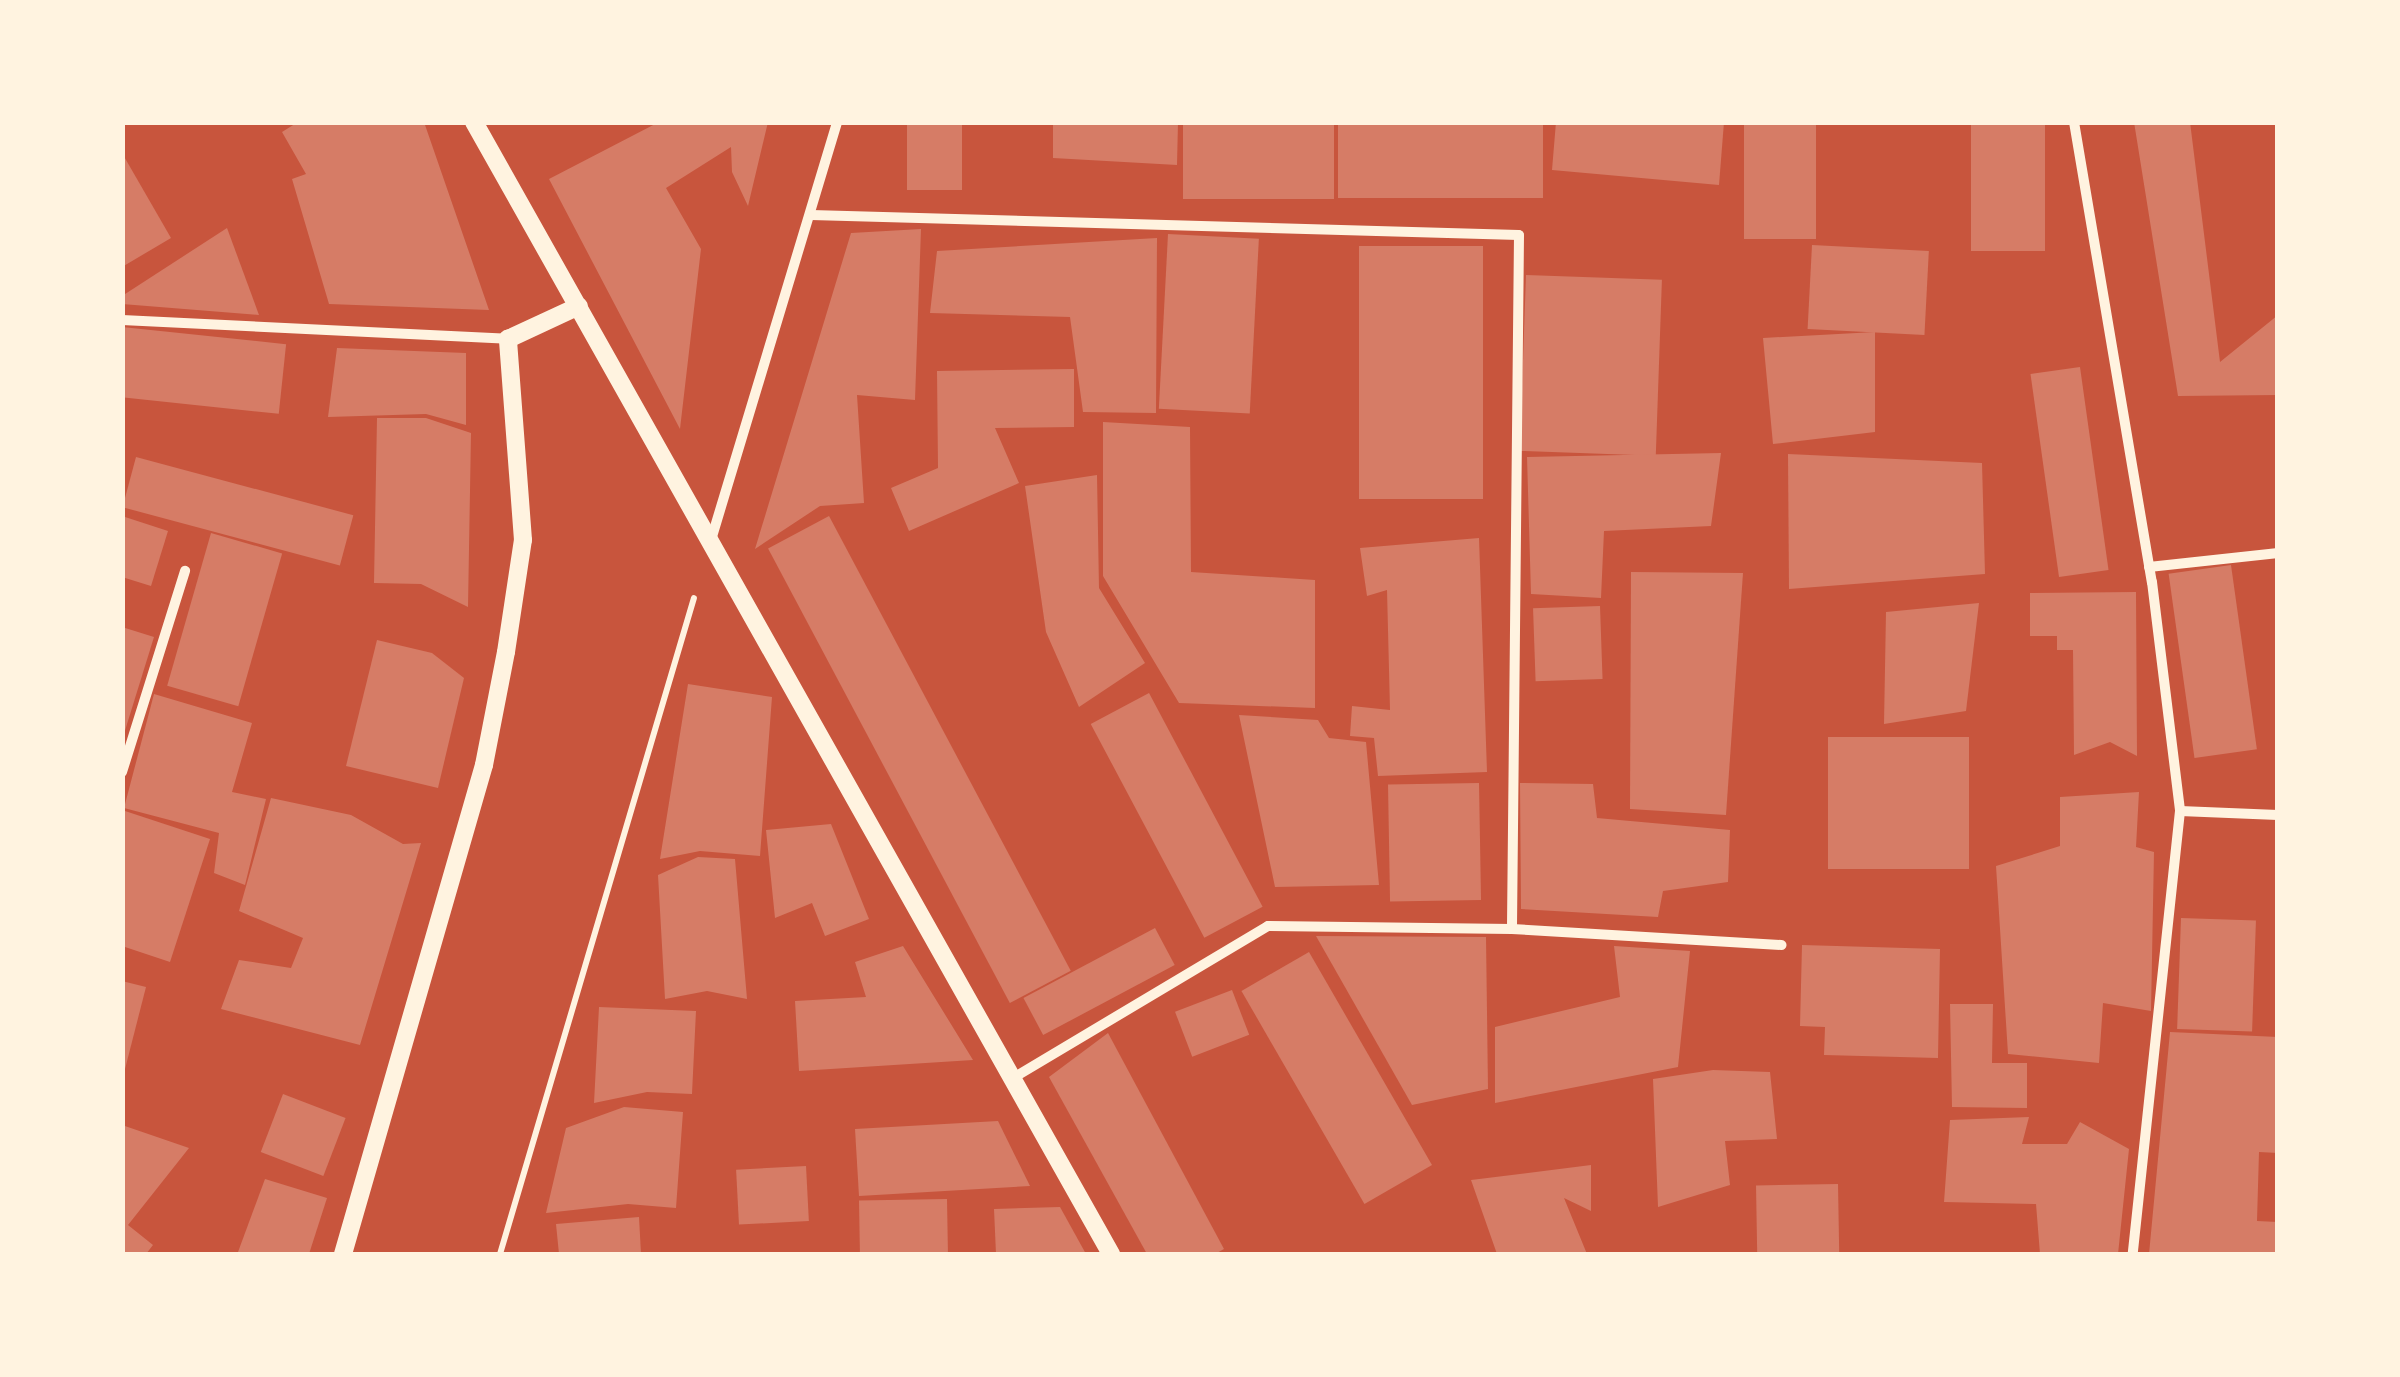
<!DOCTYPE html>
<style>
body{margin:0}
#map{position:relative;width:2400px;height:1377px;overflow:hidden;background:#c8553d;font-family:"Golos Text",sans-serif}
div>[style]{position:absolute}
.building>*{inset:0;background:#d67c66;transform-origin:0 0}
.path>*{height:6px;margin:-3px;padding:0 3px;transform-origin:3px;border-radius:3px;background:#fff3e0}
.minor>*{height:10px;margin:-5px;padding:0 5px;transform-origin:5px;border-radius:5px;background:#fff3e0}
.tertiary>*{height:18px;margin:-9px;padding:0 9px;transform-origin:9px;border-radius:9px;background:#fff3e0}
span{translate:-50% -50%;white-space:nowrap;text-align:center;line-height:1.15;-webkit-text-stroke:9px #fff3e0;paint-order:stroke}
.frame{position:absolute;inset:0;border:125px solid #fff3e0;pointer-events:none}
</style>
<div id="map">
<div class="building">
<i style="clip-path:polygon(298px 122px,424px 122px,489px 310px,329px 304px,292px 179px,306px 174px,282px 132px)"></i>
<i style="clip-path:polygon(659px 122px,768px 122px,748px 206px,732px 172px,731px 147px,666px 188px,701px 249px,680px 429px,549px 179px)"></i>
<i style="left:907px;top:122px;width:55px;height:68px"></i>
<i style="clip-path:polygon(1053px 122px,1178px 122px,1177px 165px,1053px 158px)"></i>
<i style="left:1183px;top:122px;width:151px;height:77px"></i>
<i style="left:1338px;top:122px;width:205px;height:76px"></i>
<i style="clip-path:polygon(1556px 122px,1724px 122px,1719px 185px,1552px 170px)"></i>
<i style="left:1744px;top:122px;width:72px;height:117px"></i>
<i style="left:1971px;top:122px;width:74px;height:129px"></i>
<i style="clip-path:polygon(2134px 122px,2190px 122px,2220px 362px,2278px 315px,2278px 395px,2178px 396px)"></i>
<i style="clip-path:polygon(122px 153px,171px 238px,122px 267px)"></i>
<i style="clip-path:polygon(227px 228px,259px 315px,122px 304px,122px 296px)"></i>
<i style="clip-path:polygon(921px 229px,915px 400px,857px 395px,864px 503px,820px 506px,755px 549px,851px 233px)"></i>
<i style="left:1168px;top:234px;width:91px;height:175px;rotate:3deg"></i>
<i style="clip-path:polygon(1157px 238px,1156px 413px,1083px 412px,1070px 317px,930px 313px,937px 251px)"></i>
<i style="left:1812px;top:245px;width:117px;height:84px;rotate:3deg"></i>
<i style="left:1359px;top:246px;width:124px;height:253px"></i>
<i style="left:1526px;top:275px;width:136px;height:176px;rotate:2deg"></i>
<i style="left:122px;top:327px;width:165px;height:70px;rotate:6deg"></i>
<i style="clip-path:polygon(1875px 332px,1875px 432px,1773px 444px,1763px 338px)"></i>
<i style="clip-path:polygon(337px 348px,466px 353px,466px 425px,426px 414px,328px 417px)"></i>
<i style="left:2080px;top:367px;width:205px;height:50px;rotate:82deg"></i>
<i style="clip-path:polygon(1074px 369px,1074px 427px,995px 428px,1019px 483px,909px 531px,891px 488px,938px 468px,937px 371px)"></i>
<i style="clip-path:polygon(377px 418px,426px 418px,471px 433px,468px 607px,421px 584px,374px 583px)"></i>
<i style="clip-path:polygon(1103px 422px,1190px 427px,1191px 572px,1315px 580px,1315px 708px,1179px 703px,1103px 576px)"></i>
<i style="clip-path:polygon(1721px 453px,1711px 526px,1604px 531px,1601px 598px,1531px 594px,1527px 457px)"></i>
<i style="clip-path:polygon(1788px 454px,1982px 463px,1985px 574px,1789px 589px)"></i>
<i style="left:136px;top:457px;width:225px;height:52px;rotate:15deg"></i>
<i style="clip-path:polygon(1097px 475px,1099px 588px,1145px 663px,1079px 707px,1046px 632px,1025px 486px)"></i>
<i style="clip-path:polygon(122px 516px,168px 531px,151px 586px,122px 577px)"></i>
<i style="left:829px;top:516px;width:515px;height:69px;rotate:62deg"></i>
<i style="left:211px;top:533px;width:74px;height:159px;rotate:16deg"></i>
<i style="clip-path:polygon(1479px 538px,1487px 772px,1378px 776px,1374px 738px,1350px 736px,1352px 706px,1390px 710px,1387px 590px,1367px 596px,1360px 548px)"></i>
<i style="left:2231px;top:565px;width:186px;height:63px;rotate:82deg"></i>
<i style="clip-path:polygon(1631px 572px,1743px 573px,1726px 815px,1630px 809px)"></i>
<i style="clip-path:polygon(2136px 592px,2137px 756px,2110px 742px,2074px 755px,2073px 650px,2057px 650px,2057px 636px,2030px 636px,2030px 593px)"></i>
<i style="clip-path:polygon(1979px 603px,1966px 711px,1884px 724px,1886px 612px)"></i>
<i style="left:1600px;top:606px;width:73px;height:67px;rotate:88deg"></i>
<i style="clip-path:polygon(122px 627px,154px 637px,123px 737px,122px 737px)"></i>
<i style="clip-path:polygon(377px 640px,432px 653px,464px 678px,438px 788px,346px 766px)"></i>
<i style="clip-path:polygon(688px 684px,772px 697px,760px 856px,700px 851px,660px 859px)"></i>
<i style="left:1149px;top:693px;width:242px;height:66px;rotate:62deg"></i>
<i style="clip-path:polygon(154px 694px,252px 723px,232px 792px,266px 799px,245px 885px,214px 873px,219px 833px,124px 808px)"></i>
<i style="clip-path:polygon(1239px 715px,1318px 720px,1329px 738px,1366px 742px,1379px 885px,1275px 887px)"></i>
<i style="left:1969px;top:737px;width:132px;height:141px;rotate:90deg"></i>
<i style="left:1479px;top:783px;width:117px;height:91px;rotate:89deg"></i>
<i style="clip-path:polygon(1520px 783px,1593px 784px,1597px 818px,1730px 830px,1728px 882px,1663px 891px,1658px 917px,1521px 909px)"></i>
<i style="clip-path:polygon(2139px 792px,2136px 847px,2154px 852px,2151px 1011px,2103px 1003px,2099px 1063px,2008px 1054px,1996px 866px,2060px 846px,2060px 797px)"></i>
<i style="clip-path:polygon(271px 798px,351px 815px,403px 844px,421px 843px,360px 1045px,221px 1009px,239px 960px,291px 968px,303px 938px,239px 911px)"></i>
<i style="clip-path:polygon(125px 811px,210px 839px,170px 962px,122px 946px)"></i>
<i style="clip-path:polygon(831px 824px,869px 919px,825px 936px,812px 903px,775px 918px,766px 830px)"></i>
<i style="clip-path:polygon(698px 857px,735px 859px,747px 999px,707px 991px,665px 999px,658px 875px)"></i>
<i style="left:2181px;top:918px;width:75px;height:111px;rotate:2deg"></i>
<i style="left:1155px;top:928px;width:42px;height:149px;rotate:62deg"></i>
<i style="clip-path:polygon(1316px 936px,1486px 937px,1488px 1089px,1412px 1105px)"></i>
<i style="clip-path:polygon(1802px 945px,1940px 949px,1938px 1058px,1824px 1055px,1825px 1027px,1800px 1026px)"></i>
<i style="clip-path:polygon(903px 946px,973px 1060px,799px 1071px,795px 1001px,866px 997px,855px 962px)"></i>
<i style="clip-path:polygon(1614px 946px,1690px 951px,1678px 1067px,1495px 1103px,1495px 1027px,1620px 997px)"></i>
<i style="left:1309px;top:952px;width:246px;height:78px;rotate:60deg"></i>
<i style="clip-path:polygon(122px 981px,146px 987px,124px 1073px,122px 1073px)"></i>
<i style="left:1232px;top:990px;width:48px;height:61px;rotate:69deg"></i>
<i style="clip-path:polygon(1950px 1004px,1993px 1004px,1992px 1063px,2027px 1063px,2027px 1108px,1952px 1107px)"></i>
<i style="clip-path:polygon(599px 1007px,696px 1011px,692px 1094px,647px 1092px,594px 1103px)"></i>
<i style="clip-path:polygon(2170px 1032px,2278px 1037px,2278px 1153px,2259px 1152px,2257px 1221px,2278px 1222px,2278px 1254px,2149px 1254px)"></i>
<i style="clip-path:polygon(1108px 1033px,1224px 1249px,1215px 1254px,1147px 1254px,1049px 1077px)"></i>
<i style="clip-path:polygon(1713px 1070px,1770px 1072px,1777px 1139px,1725px 1141px,1730px 1185px,1658px 1207px,1653px 1079px)"></i>
<i style="left:283px;top:1094px;width:67px;height:62px;rotate:21deg"></i>
<i style="clip-path:polygon(624px 1107px,683px 1112px,676px 1208px,628px 1204px,546px 1213px,566px 1128px)"></i>
<i style="clip-path:polygon(2029px 1117px,2022px 1144px,2067px 1144px,2080px 1122px,2129px 1149px,2118px 1254px,2040px 1254px,2036px 1204px,1944px 1202px,1950px 1120px)"></i>
<i style="clip-path:polygon(998px 1121px,1030px 1186px,859px 1196px,855px 1129px)"></i>
<i style="clip-path:polygon(122px 1125px,189px 1148px,128px 1225px,153px 1245px,146px 1254px,122px 1254px)"></i>
<i style="clip-path:polygon(1591px 1165px,1591px 1211px,1564px 1198px,1587px 1254px,1497px 1254px,1471px 1180px)"></i>
<i style="left:806px;top:1166px;width:55px;height:70px;rotate:87deg"></i>
<i style="clip-path:polygon(265px 1179px,327px 1198px,309px 1254px,238px 1252px)"></i>
<i style="left:1838px;top:1184px;width:70px;height:82px;rotate:89deg"></i>
<i style="left:947px;top:1199px;width:55px;height:88px;rotate:89deg"></i>
<i style="clip-path:polygon(1060px 1207px,1086px 1254px,996px 1254px,994px 1209px)"></i>
<i style="clip-path:polygon(639px 1217px,641px 1254px,559px 1254px,556px 1224px)"></i>
</div>
<div class="path">
<i style="left:500px;top:1254px;width:684px;rotate:-73.53deg"></i>
</div>
<div class="minor">
<i style="left:2074px;top:122px;width:467px;rotate:80.4deg"></i>
<i style="left:2152px;top:582px;width:231px;rotate:83deg"></i>
<i style="left:2180px;top:811px;width:445px;rotate:96.1deg"></i>
<i style="left:811px;top:215px;width:708px;rotate:1.62deg"></i>
<i style="left:1519px;top:235px;width:694px;rotate:90.58deg"></i>
<i style="left:1512px;top:929px;width:244px;rotate:-179.3deg"></i>
<i style="left:1268px;top:926px;width:299px;rotate:149.2deg"></i>
<i style="left:122px;top:320px;width:386px;rotate:2.8deg"></i>
<i style="left:711px;top:540px;width:437px;rotate:-73.2deg"></i>
<i style="left:2149px;top:567px;width:130px;rotate:-6.2deg"></i>
<i style="left:122px;top:772px;width:211px;rotate:-72.6deg"></i>
<i style="left:2180px;top:811px;width:98px;rotate:2.3deg"></i>
<i style="left:1512px;top:929px;width:270px;rotate:3.4deg"></i>
</div>
<div class="tertiary">
<i style="left:474px;top:122px;width:1299px;rotate:60.63deg"></i>
<i style="left:343px;top:1254px;width:509px;rotate:-73.92deg"></i>
<i style="left:484px;top:765px;width:115px;rotate:-79deg"></i>
<i style="left:506px;top:652px;width:113px;rotate:-81.4deg"></i>
<i style="left:523px;top:540px;width:202px;rotate:-94.3deg"></i>
<i style="left:508px;top:339px;width:78px;rotate:-24.9deg"></i>
</div>
<div class="frame"></div>
</div>
